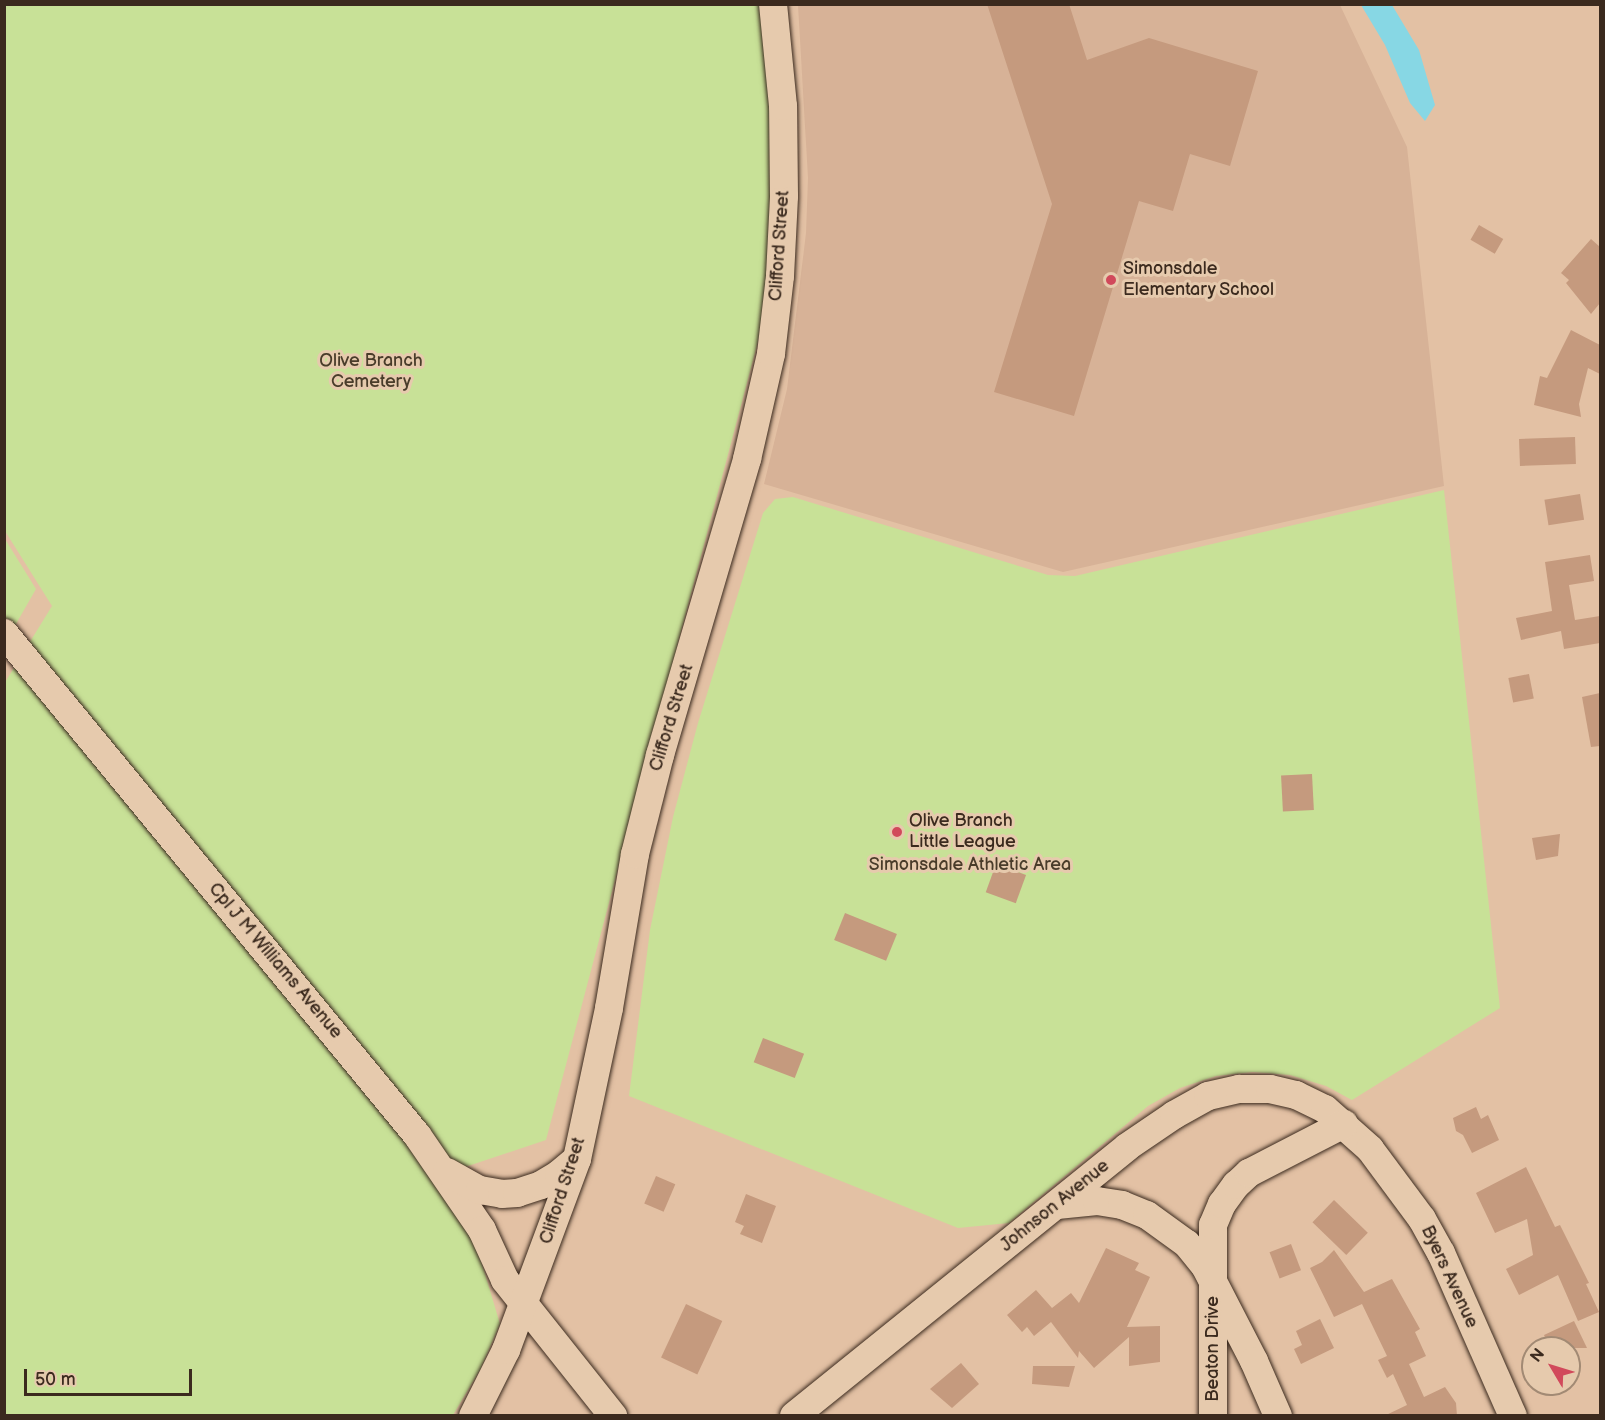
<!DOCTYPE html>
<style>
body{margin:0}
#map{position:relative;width:1605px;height:1420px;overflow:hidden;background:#e3c1a4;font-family:"Balsamiq Sans",sans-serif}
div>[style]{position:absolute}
.built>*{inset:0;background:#d7b297}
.green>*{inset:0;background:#c8e197}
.water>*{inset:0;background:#87d7e4}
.building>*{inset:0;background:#c59a7e;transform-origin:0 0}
.roads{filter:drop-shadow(0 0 2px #3b2a1e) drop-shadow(0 0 2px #3b2a1e)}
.minor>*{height:28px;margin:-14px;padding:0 14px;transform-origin:14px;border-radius:14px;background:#e6caad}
.dots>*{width:16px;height:16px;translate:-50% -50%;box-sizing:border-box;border:3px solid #e6caad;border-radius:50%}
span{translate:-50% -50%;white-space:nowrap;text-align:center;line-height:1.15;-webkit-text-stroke:6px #e6caad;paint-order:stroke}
.street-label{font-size:18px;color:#3b2a1e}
.poi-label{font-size:18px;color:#3b2a1e}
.left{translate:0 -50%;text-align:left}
.park-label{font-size:18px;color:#493c2a}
.frame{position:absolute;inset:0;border:6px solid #3b2a1e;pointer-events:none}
.north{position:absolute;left:1521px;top:1336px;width:60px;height:60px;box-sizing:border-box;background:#e6caad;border:2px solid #a28a74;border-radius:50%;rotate:308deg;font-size:16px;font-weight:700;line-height:24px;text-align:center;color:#3b2a1e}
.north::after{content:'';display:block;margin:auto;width:21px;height:27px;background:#d1495b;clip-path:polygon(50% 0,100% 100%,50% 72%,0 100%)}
.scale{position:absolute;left:24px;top:1369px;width:168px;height:27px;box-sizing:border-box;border:3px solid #3b2a1e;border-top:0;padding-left:8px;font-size:18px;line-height:21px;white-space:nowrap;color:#3b2a1e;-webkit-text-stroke:4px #e6caad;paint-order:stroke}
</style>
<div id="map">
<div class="built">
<i style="clip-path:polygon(798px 5px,1340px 5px,1407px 147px,1444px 486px,1063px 572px,764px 484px,787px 389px,806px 233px,808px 178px)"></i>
</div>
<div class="green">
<i style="clip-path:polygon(5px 5px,761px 5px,774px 117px,765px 315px,546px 1140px,441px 1175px,466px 1210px,500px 1324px,480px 1370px,453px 1415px,5px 1415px,4px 684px,52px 606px,5px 531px)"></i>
<i style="clip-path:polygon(1444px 490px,1500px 1008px,1352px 1100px,1326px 1086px,1290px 1075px,1253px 1072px,1216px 1076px,1180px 1088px,1148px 1106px,1009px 1223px,958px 1228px,629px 1096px,650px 930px,673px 817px,698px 723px,763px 513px,775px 499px,793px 497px,1048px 575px,1075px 576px)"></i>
<i style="clip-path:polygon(5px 539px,36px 589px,5px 643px)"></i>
</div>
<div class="water">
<i style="clip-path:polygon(1361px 5px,1392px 5px,1419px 50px,1435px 105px,1425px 121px,1410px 103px,1385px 45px)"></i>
</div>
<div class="building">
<i style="clip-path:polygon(987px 4px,1069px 4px,1087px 60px,1149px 38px,1258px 71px,1230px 166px,1190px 154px,1173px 211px,1139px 201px,1074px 416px,994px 392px,1052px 204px)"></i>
<i style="left:1479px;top:225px;width:28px;height:17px;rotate:30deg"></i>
<i style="clip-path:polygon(1591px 239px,1600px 247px,1600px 303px,1591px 314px,1566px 283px,1569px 280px,1561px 273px)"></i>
<i style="clip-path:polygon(1571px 330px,1600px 345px,1600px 374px,1588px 368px,1579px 404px,1581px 417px,1534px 405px,1540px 376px,1547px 378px)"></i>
<i style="left:1575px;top:437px;width:27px;height:56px;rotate:88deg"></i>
<i style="left:1580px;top:494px;width:26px;height:36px;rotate:81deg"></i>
<i style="clip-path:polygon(1590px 555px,1594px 581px,1569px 585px,1575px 620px,1600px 616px,1600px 643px,1564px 649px,1561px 631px,1521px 640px,1516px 618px,1552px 611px,1545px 562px)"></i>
<i style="left:1529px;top:674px;width:25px;height:21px;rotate:79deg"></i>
<i style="clip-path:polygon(1600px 693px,1600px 746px,1591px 747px,1582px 697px)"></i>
<i style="left:1312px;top:774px;width:36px;height:31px;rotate:87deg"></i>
<i style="clip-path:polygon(1560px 834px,1558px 856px,1536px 860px,1532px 838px)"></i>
<i style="left:996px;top:864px;width:32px;height:30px;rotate:20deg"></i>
<i style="left:845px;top:913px;width:56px;height:29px;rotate:22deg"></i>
<i style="left:763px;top:1038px;width:44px;height:26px;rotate:21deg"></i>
<i style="clip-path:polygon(1476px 1107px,1481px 1119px,1488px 1115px,1499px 1140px,1472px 1153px,1463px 1135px,1456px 1131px,1453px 1118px)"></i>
<i style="clip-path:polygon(1526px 1167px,1555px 1227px,1560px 1225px,1589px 1283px,1586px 1284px,1599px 1312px,1578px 1321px,1558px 1275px,1519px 1295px,1506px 1269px,1533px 1255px,1527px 1219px,1495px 1233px,1476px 1193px)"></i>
<i style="left:656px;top:1176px;width:21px;height:30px;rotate:23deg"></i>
<i style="clip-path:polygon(746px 1194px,776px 1206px,762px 1243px,740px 1234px,744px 1226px,735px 1222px)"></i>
<i style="left:1334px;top:1200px;width:47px;height:31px;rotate:44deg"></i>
<i style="left:1291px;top:1244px;width:28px;height:23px;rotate:69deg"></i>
<i style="clip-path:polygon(1106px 1248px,1139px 1263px,1135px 1270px,1150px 1277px,1127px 1327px,1160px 1326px,1160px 1362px,1129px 1366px,1129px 1337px,1094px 1368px,1079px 1351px,1078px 1358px,1051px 1322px,1034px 1336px,1027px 1327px,1022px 1332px,1007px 1315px,1036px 1290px,1052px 1308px,1071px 1293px,1079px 1303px)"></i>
<i style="clip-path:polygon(1334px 1250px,1364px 1292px,1392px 1279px,1420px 1329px,1415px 1332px,1426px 1356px,1409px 1364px,1424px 1397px,1445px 1387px,1456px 1403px,1457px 1416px,1384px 1416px,1407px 1405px,1393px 1374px,1387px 1378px,1378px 1360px,1387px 1356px,1362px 1304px,1334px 1317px,1310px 1268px,1322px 1262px)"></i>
<i style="left:686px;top:1304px;width:40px;height:59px;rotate:25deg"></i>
<i style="clip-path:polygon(1320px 1319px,1334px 1348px,1301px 1364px,1294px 1349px,1302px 1345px,1296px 1331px)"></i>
<i style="clip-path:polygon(1574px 1321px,1587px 1348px,1550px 1348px,1544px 1335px)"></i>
<i style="clip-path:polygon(961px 1363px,979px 1384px,952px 1408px,930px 1389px)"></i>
<i style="clip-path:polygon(1033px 1366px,1075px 1366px,1069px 1387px,1032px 1384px)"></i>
</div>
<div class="roads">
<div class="minor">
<i style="left:4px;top:633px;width:650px;rotate:50.56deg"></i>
<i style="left:417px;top:1135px;width:115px;rotate:55.6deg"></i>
<i style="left:482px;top:1230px;width:55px;rotate:65.3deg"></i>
<i style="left:505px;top:1280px;width:174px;rotate:51.5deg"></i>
<i style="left:447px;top:1172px;width:38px;rotate:29deg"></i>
<i style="left:480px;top:1190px;width:22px;rotate:10deg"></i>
<i style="left:502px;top:1194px;width:15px;rotate:-4deg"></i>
<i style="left:517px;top:1193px;width:25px;rotate:-18deg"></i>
<i style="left:541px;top:1185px;width:21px;rotate:-31deg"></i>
<i style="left:559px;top:1174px;width:23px;rotate:-40deg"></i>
<i style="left:1057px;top:1205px;width:40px;rotate:-5.7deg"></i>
<i style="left:1097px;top:1201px;width:25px;rotate:9deg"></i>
<i style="left:1122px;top:1205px;width:27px;rotate:22deg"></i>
<i style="left:1147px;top:1215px;width:49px;rotate:35.9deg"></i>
<i style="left:1187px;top:1244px;width:28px;rotate:51deg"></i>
<i style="left:1205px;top:1266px;width:107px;rotate:62.7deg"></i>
<i style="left:1254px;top:1361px;width:60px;rotate:66.4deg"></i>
<i style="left:473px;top:1416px;width:74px;rotate:-63.4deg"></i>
<i style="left:506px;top:1350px;width:204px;rotate:-69.6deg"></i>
<i style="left:577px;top:1159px;width:154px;rotate:-78deg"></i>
<i style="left:609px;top:1008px;width:156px;rotate:-80.4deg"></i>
<i style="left:635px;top:854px;width:102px;rotate:-75.8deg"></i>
<i style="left:660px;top:755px;width:309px;rotate:-73.6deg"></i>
<i style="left:747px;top:459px;width:108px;rotate:-77.1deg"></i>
<i style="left:771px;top:354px;width:79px;rotate:-83.4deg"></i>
<i style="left:780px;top:276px;width:80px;rotate:-87.1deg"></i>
<i style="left:784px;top:196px;width:90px;rotate:-90.6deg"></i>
<i style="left:783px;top:106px;width:102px;rotate:-95.6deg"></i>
<i style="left:794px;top:1416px;width:428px;rotate:-38.9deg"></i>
<i style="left:1127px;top:1147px;width:57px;rotate:-34.2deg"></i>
<i style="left:1174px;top:1115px;width:39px;rotate:-29deg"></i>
<i style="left:1208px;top:1096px;width:32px;rotate:-13deg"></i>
<i style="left:1239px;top:1089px;width:31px"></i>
<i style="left:1270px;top:1089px;width:27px;rotate:13deg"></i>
<i style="left:1296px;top:1095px;width:32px;rotate:26deg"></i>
<i style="left:1325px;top:1109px;width:60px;rotate:41.6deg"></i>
<i style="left:1370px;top:1149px;width:87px;rotate:53.4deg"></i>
<i style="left:1422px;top:1219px;width:39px;rotate:61deg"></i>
<i style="left:1441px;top:1253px;width:178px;rotate:66.2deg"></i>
<i style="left:1213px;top:1416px;width:191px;rotate:-90deg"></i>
<i style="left:1213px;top:1225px;width:23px;rotate:-67deg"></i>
<i style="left:1222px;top:1204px;width:24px;rotate:-54deg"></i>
<i style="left:1236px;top:1185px;width:18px;rotate:-43deg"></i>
<i style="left:1249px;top:1173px;width:107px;rotate:-27.3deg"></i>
</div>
</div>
<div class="dots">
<i style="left:1111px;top:280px;background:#d1495b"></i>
<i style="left:897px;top:832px;background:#d1495b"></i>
</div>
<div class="street-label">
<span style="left:780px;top:246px;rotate:-86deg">Clifford Street</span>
<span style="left:672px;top:718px;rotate:-73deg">Clifford Street</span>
<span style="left:275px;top:961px;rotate:50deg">Cpl J M Williams Avenue</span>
<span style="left:563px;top:1191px;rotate:-72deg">Clifford Street</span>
<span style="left:1055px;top:1206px;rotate:-39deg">Johnson Avenue</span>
<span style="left:1449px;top:1277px;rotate:65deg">Byers Avenue</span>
<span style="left:1213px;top:1349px;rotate:-90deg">Beaton Drive</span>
</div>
<div class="poi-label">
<span class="left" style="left:1123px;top:280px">Simonsdale<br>Elementary School</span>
<span class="left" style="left:909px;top:832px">Olive Branch<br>Little League</span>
</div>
<div class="park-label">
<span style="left:371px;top:372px">Olive Branch<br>Cemetery</span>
<span style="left:970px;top:865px">Simonsdale Athletic Area</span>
</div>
<div class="frame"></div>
<div class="north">N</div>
<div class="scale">50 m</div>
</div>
